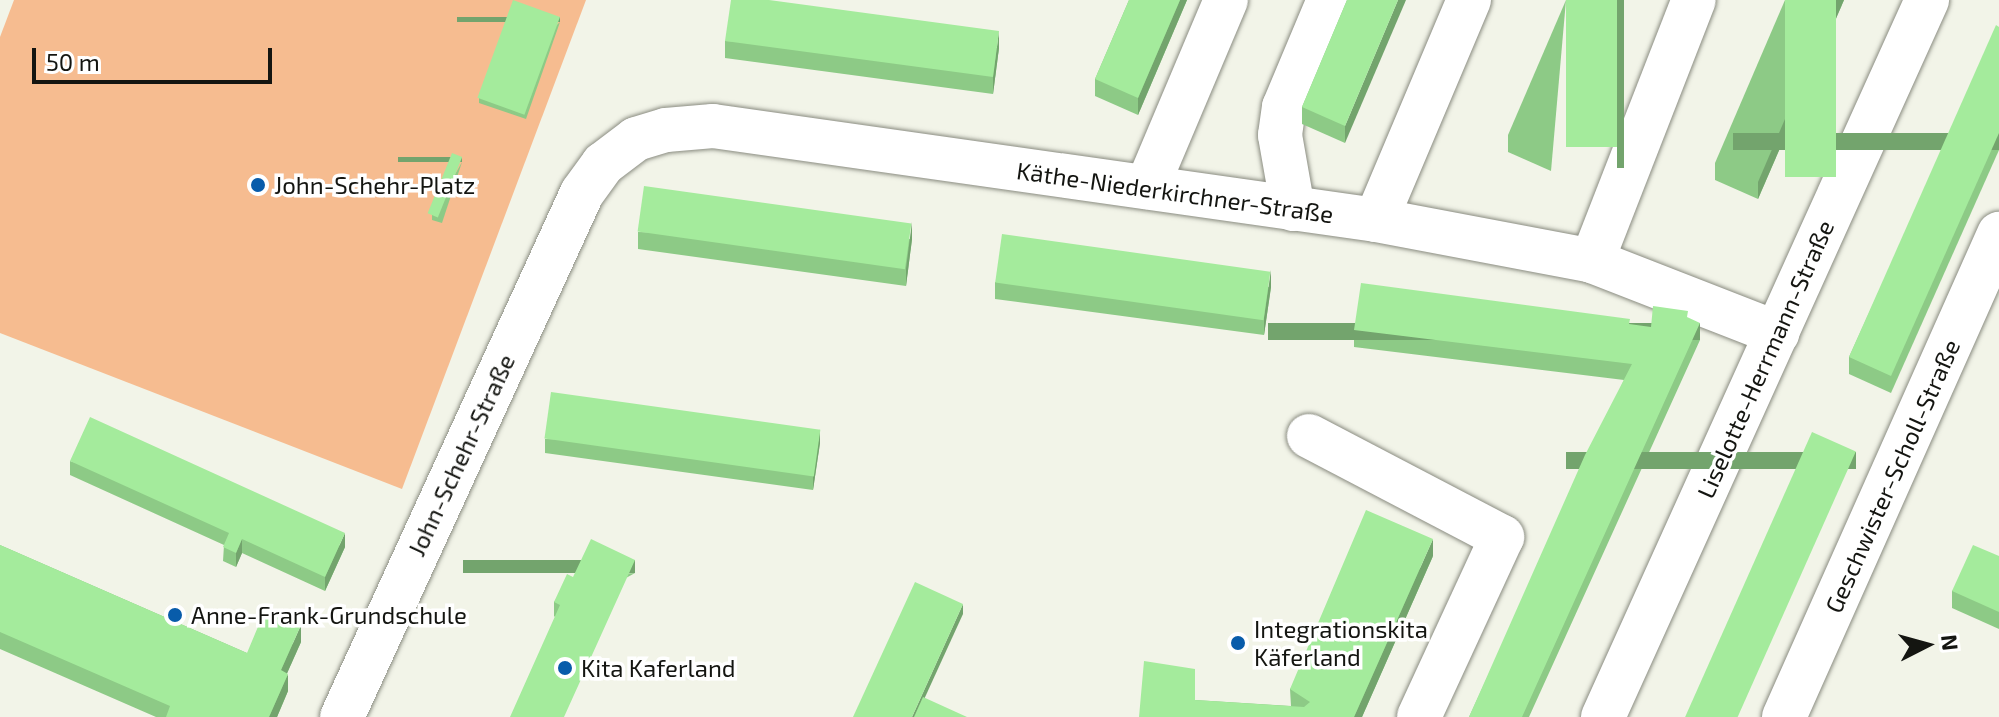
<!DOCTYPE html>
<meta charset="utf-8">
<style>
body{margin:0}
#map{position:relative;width:1999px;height:717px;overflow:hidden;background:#f2f4e8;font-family:"Exo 2",sans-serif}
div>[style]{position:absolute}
.green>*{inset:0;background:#f6bc90}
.roads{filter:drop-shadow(0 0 2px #8a8c81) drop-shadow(0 0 2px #8a8c81)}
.minor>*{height:44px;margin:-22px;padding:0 22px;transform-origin:22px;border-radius:22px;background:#fff}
.wall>*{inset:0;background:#8dca86}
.shaded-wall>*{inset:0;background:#73a46d;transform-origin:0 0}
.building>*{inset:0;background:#a4eb9c;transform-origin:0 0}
.dots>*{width:22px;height:22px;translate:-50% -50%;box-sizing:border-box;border:4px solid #fff;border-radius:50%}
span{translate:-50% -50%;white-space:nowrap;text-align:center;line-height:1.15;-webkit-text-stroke:7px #fff;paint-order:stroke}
.poi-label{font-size:24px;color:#141511}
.left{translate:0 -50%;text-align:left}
.street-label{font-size:24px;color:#141511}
.north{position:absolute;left:1887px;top:605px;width:80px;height:80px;-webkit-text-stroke:6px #fff;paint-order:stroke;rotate:84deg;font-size:22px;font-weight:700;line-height:32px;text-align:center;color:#141511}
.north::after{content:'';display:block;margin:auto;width:28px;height:36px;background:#141511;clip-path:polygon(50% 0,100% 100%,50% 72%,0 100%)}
.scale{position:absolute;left:32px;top:48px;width:240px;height:36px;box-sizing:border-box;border:4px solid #141511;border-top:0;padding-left:10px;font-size:24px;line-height:28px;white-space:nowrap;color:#141511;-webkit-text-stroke:6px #fff;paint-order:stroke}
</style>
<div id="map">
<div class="green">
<i style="clip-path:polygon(14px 0,586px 0,402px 489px,0 333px,0 37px)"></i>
</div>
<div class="roads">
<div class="minor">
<i style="left:1147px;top:187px;width:203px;rotate:-67.1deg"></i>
<i style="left:1293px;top:209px;width:75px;rotate:-100deg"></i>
<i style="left:1280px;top:135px;width:28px;rotate:-82deg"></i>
<i style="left:1284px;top:107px;width:116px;rotate:-67.2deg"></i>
<i style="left:1376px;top:220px;width:239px;rotate:-67.1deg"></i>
<i style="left:1592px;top:261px;width:280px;rotate:-68.7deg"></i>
<i style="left:1309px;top:436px;width:218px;rotate:27.6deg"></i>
<i style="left:1502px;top:537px;width:198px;rotate:114.8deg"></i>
<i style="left:342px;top:717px;width:576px;rotate:-65.39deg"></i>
<i style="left:582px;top:193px;width:36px;rotate:-54deg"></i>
<i style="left:603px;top:164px;width:41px;rotate:-37.1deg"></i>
<i style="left:636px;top:139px;width:31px;rotate:-17deg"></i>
<i style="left:666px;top:130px;width:47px;rotate:-4.9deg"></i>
<i style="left:713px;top:126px;width:670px;rotate:8.07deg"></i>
<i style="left:1376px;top:220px;width:220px;rotate:10.7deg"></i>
<i style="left:1592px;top:261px;width:199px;rotate:21.3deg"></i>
<i style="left:1603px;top:717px;width:787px;rotate:-65.68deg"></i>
<i style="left:1784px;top:717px;width:529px;rotate:-66deg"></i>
</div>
</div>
<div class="wall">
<i style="clip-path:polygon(1129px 0,1187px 0,1138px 115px,1095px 96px,1095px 79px)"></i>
<i style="clip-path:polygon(1347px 0,1345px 143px,1302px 124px,1302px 107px)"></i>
<i style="clip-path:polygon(1566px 0,1551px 171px,1508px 152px,1508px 135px)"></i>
<i style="clip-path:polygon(1785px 0,1844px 0,1758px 199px,1715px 180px,1715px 163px)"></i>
<i style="clip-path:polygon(560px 22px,526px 119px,479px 103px,479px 98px)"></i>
<i style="clip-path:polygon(1999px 27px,1999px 150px,1891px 393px,1849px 374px,1849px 357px)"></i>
<i style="clip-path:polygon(725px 41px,999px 48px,993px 94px,725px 58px)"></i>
<i style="clip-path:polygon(462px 162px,442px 223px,432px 220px,432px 215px)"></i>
<i style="clip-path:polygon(638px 232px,912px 239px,906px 286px,638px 249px)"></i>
<i style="clip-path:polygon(995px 282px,1271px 287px,1264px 335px,995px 299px)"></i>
<i style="clip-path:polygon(1688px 318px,1700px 340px,1529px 717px,1469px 717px,1624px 380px,1354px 347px,1354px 330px,1630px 324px,1651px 327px)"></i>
<i style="clip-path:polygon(545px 439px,820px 443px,813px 490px,545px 453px)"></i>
<i style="clip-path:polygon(70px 461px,345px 547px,325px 591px,242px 553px,236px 567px,223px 561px,224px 545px,70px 475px)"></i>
<i style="clip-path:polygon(0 545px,247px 653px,301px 642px,287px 673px,288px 691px,277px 717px,156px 717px,0 649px)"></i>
<i style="clip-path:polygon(1433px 556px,1362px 717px,1139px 717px,1195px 700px,1291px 706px,1290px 689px)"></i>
<i style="clip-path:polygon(1999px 556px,1999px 629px,1952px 608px,1952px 591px)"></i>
<i style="clip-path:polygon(635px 573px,555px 617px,554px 616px,554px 602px,573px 577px)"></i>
</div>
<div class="shaded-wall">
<i style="clip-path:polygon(1180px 0,1187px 0,1138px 115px,1138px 98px)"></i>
<i style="clip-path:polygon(1398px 0,1406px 0,1345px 143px,1345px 126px)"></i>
<i style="left:1617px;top:0;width:7px;height:168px"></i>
<i style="clip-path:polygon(1836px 0,1844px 0,1758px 199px,1758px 182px)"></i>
<i style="left:560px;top:17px;width:5px;height:103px;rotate:90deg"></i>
<i style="clip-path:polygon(999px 31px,999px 48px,993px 94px,993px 77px)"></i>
<i style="left:1999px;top:133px;width:17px;height:266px;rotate:90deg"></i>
<i style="left:462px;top:157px;width:5px;height:64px;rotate:90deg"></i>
<i style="clip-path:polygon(912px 222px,912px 239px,906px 286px,906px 269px)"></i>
<i style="clip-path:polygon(1271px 270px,1271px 287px,1264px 335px,1264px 318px)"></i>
<i style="left:1700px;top:323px;width:17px;height:432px;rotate:90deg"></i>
<i style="clip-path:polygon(820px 429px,820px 443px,813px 490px,813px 476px)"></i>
<i style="left:1856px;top:452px;width:17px;height:290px;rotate:90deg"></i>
<i style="clip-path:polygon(345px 533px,345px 547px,325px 591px,325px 577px)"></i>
<i style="clip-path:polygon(242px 539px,242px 553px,236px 567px,236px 553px)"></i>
<i style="clip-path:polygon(1433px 539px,1433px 556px,1362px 717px,1354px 717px)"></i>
<i style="left:635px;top:560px;width:13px;height:172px;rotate:90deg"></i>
<i style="clip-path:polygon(963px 604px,963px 614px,916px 717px,912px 717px)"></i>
<i style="clip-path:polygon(301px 625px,301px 642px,281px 687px,281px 670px)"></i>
<i style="clip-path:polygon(288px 674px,288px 691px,277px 717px,269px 717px)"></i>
</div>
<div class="building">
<i style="left:513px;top:0;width:50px;height:104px;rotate:20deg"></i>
<i style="clip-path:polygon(731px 0,769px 0,999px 31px,993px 77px,725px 41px)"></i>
<i style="clip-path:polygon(1129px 0,1180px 0,1138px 98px,1095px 79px)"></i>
<i style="clip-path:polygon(1347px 0,1398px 0,1345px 126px,1302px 107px)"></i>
<i style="left:1566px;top:0;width:51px;height:147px"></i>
<i style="left:1785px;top:0;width:51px;height:177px"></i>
<i style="clip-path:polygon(1996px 25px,1999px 27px,1999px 133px,1891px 376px,1849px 357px)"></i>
<i style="left:452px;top:153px;width:11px;height:65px;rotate:22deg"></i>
<i style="left:644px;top:186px;width:270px;height:46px;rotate:8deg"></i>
<i style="left:1002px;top:234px;width:271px;height:49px;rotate:8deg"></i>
<i style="clip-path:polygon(1361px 283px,1630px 319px,1629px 324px,1651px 327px,1653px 306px,1688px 311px,1687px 317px,1700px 323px,1522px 717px,1469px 717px,1585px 455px,1632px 364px,1354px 330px)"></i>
<i style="left:551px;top:392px;width:272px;height:47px;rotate:8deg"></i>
<i style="clip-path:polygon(90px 417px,345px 533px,325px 577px,242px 539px,236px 553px,223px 547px,229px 533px,70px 461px)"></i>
<i style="left:1812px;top:432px;width:48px;height:312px;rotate:24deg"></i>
<i style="clip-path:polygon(1366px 510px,1433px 539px,1354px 717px,1139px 717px,1144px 661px,1195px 669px,1195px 700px,1304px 707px,1310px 702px,1290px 689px)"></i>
<i style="clip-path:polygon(591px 539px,635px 560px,564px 717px,510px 717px,560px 605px,554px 602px,567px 574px,573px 577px)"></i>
<i style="clip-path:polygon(0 545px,247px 653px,265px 610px,301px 625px,281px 670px,288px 674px,269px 717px,166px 717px,170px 706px,0 632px)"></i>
<i style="clip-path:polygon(1973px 545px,1999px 556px,1999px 612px,1952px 591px)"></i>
<i style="clip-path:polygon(915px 582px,963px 604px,912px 717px,853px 717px)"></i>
<i style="clip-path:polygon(923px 697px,967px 717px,914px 717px)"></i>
</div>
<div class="dots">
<i style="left:258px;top:185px;background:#085caa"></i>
<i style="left:175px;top:615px;background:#085caa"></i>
<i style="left:1238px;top:643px;background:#085caa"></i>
<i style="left:565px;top:668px;background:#085caa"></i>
</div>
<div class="poi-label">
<span class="left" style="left:274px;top:185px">John-Schehr-Platz</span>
<span class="left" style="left:191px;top:615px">Anne-Frank-Grundschule</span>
<span class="left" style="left:1254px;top:643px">Integrationskita<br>Käferland</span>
<span class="left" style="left:581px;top:668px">Kita Kaferland</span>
</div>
<div class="street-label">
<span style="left:1175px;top:192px;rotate:8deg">Käthe-Niederkirchner-Straße</span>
<span style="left:1765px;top:359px;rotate:-66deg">Liselotte-Herrmann-Straße</span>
<span style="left:461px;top:455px;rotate:-65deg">John-Schehr-Straße</span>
<span style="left:1892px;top:476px;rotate:-66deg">Geschwister-Scholl-Straße</span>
</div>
<div class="north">N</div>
<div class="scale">50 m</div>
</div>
